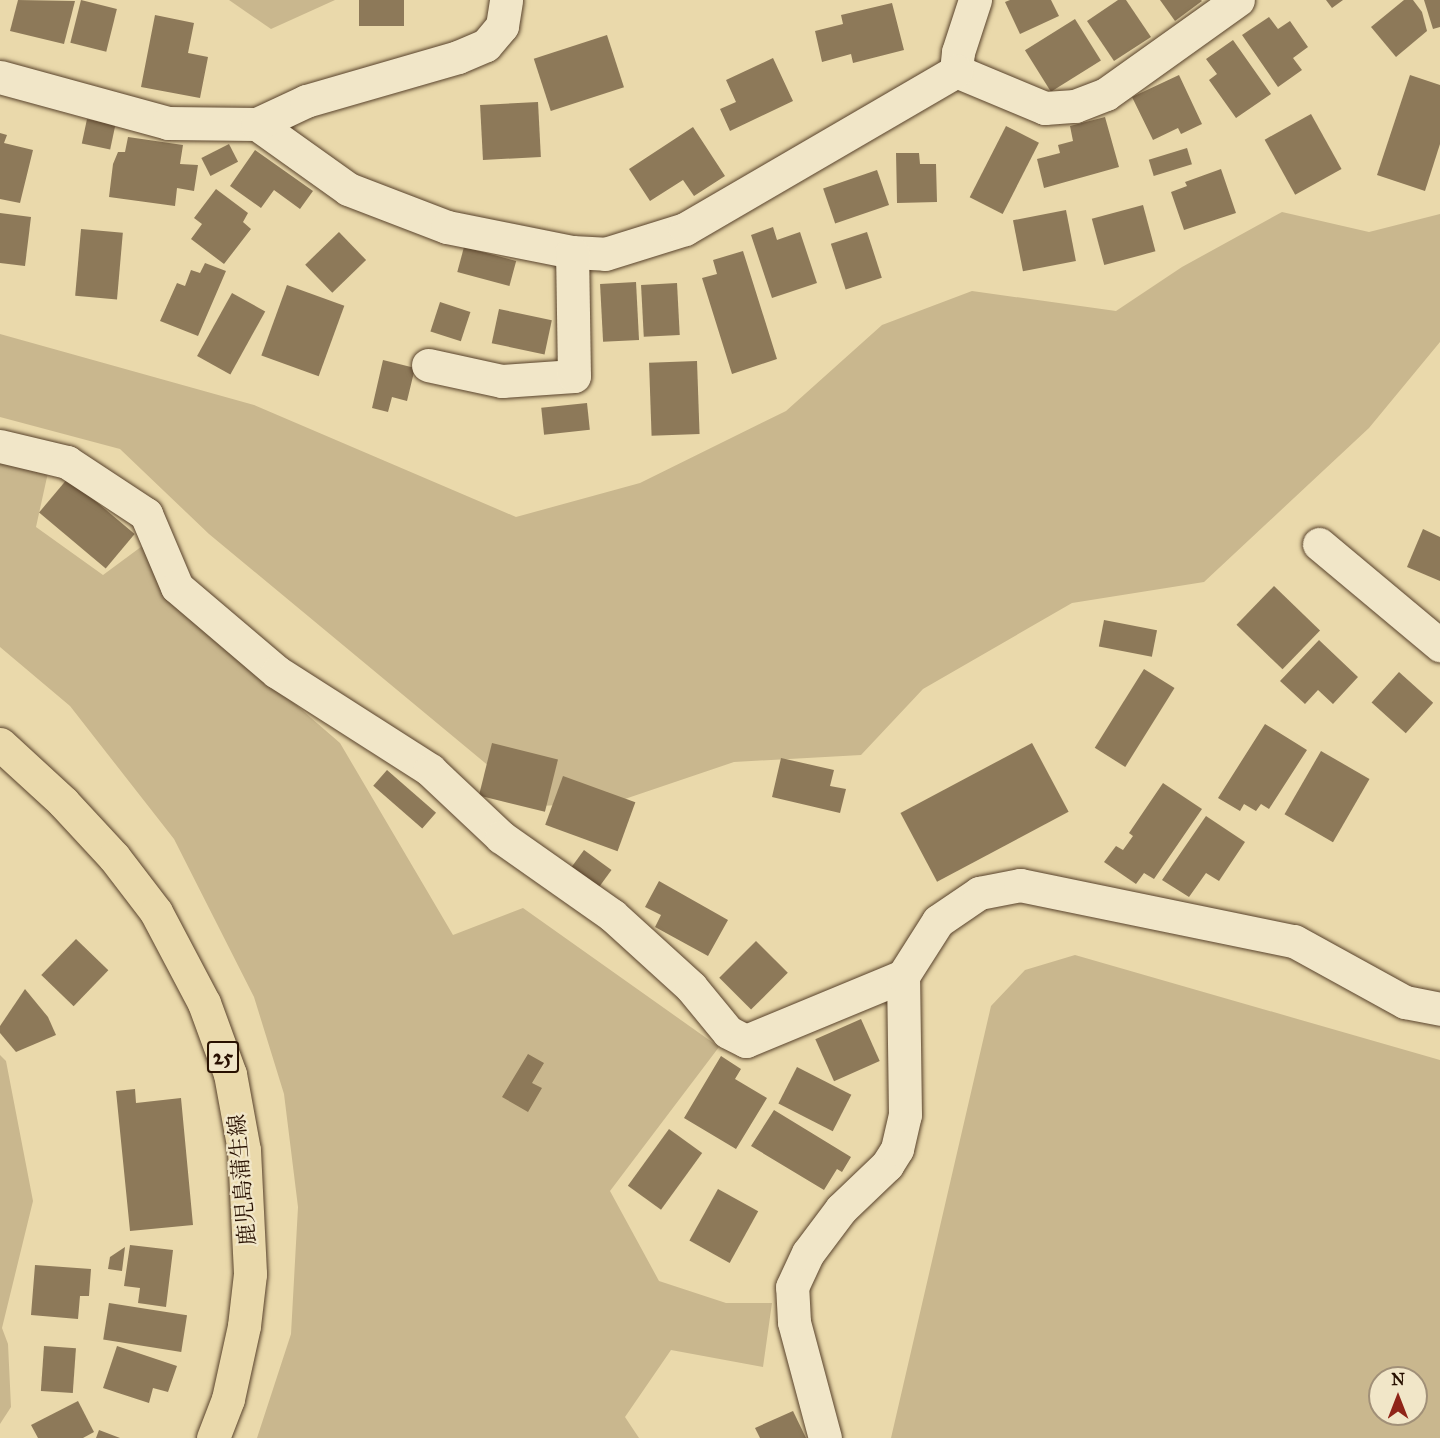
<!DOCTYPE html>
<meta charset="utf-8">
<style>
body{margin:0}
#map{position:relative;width:1440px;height:1438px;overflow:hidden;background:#ead9ab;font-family:"IM FELL Great Primer","Noto Serif JP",serif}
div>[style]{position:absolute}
.green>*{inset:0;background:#c9b78e}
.building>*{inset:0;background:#8d7959;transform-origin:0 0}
.roads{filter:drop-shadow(0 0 2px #58422b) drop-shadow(0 0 2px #58422b)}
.minor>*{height:33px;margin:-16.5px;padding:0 16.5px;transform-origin:16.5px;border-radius:16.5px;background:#f1e6c8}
.major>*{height:33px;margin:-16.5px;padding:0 16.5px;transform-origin:16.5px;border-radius:16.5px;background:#ead9ab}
span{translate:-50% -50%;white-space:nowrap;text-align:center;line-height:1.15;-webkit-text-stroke:4.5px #f1e6c8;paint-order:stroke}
.shield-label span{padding:2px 4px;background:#f1e6c8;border:2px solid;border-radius:4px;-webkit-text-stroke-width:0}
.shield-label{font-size:21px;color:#281000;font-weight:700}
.street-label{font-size:22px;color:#281000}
.north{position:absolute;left:1368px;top:1366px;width:60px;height:60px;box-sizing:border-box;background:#f1e6c8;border:2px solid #a19078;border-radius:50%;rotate:0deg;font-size:16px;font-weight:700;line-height:24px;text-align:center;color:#281000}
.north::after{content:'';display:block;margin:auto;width:21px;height:27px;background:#8f2418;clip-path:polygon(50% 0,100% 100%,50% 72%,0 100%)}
</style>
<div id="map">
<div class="green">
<i style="clip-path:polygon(229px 0,335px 0,271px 29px)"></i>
<i style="clip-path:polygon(1282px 212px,1369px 232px,1440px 214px,1440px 342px,1369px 428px,1204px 582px,1072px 603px,923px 689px,861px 755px,734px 762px,613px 803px,537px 806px,209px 534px,120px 449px,0 417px,0 334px,254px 405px,516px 517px,640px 483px,786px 411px,882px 325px,972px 291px,1116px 311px,1182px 267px)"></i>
<i style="clip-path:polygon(0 458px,49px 468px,36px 527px,103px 575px,149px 541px,168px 594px,340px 743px,453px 935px,523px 908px,719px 1047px,610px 1191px,659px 1281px,726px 1303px,772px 1303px,763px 1367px,671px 1350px,625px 1417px,639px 1438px,257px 1438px,291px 1334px,298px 1207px,284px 1094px,254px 997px,174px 839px,70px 706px,0 647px)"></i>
<i style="clip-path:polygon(evenodd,1075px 955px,1440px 1060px,1440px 1438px,891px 1438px,991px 1006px,1025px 970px,1075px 955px,1380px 1378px,1416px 1378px,1416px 1414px,1380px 1414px,1380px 1378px)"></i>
<i style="clip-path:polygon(0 1055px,6px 1061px,33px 1201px,2px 1328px,8px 1344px,11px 1407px,0 1424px)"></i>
</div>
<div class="building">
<i style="clip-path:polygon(18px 0,75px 1px,64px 44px,10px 31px)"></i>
<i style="left:81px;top:0;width:37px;height:44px;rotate:14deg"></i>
<i style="left:359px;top:0;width:45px;height:26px"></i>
<i style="clip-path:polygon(1010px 0,1051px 0,1059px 16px,1020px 34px,1005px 2px)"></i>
<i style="clip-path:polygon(1118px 0,1126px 0,1151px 37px,1114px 61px,1087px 21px)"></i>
<i style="clip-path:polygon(1160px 0,1201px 0,1202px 1px,1175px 21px)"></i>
<i style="clip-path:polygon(1326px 0,1343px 0,1332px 8px)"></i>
<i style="clip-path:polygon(1404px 0,1413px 0,1422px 12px,1427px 31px,1396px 57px,1371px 27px)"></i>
<i style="clip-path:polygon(1424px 0,1440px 0,1440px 27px,1433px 29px)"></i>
<i style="clip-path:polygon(892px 3px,904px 50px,853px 63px,851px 54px,822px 62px,815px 31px,843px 24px,841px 15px)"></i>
<i style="clip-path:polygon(155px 15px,194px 23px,188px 53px,208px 57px,200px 98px,141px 87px)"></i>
<i style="clip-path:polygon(1269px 17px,1278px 29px,1290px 21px,1308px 47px,1293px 58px,1302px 70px,1278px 87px,1242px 35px)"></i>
<i style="left:1075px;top:19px;width:49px;height:59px;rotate:58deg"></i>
<i style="left:607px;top:35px;width:55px;height:77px;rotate:72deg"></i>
<i style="clip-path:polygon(1233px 40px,1271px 94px,1236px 118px,1209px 80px,1217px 74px,1206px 59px)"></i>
<i style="clip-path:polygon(773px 58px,793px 101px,730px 131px,720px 109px,736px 102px,726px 80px)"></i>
<i style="clip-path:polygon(1179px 75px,1202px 124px,1181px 134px,1178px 128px,1153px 140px,1132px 97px)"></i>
<i style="clip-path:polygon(1410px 75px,1440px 85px,1440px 144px,1425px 191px,1377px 175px)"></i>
<i style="left:538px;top:102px;width:55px;height:58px;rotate:87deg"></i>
<i style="left:1311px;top:114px;width:63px;height:53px;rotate:61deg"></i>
<i style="clip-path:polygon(1105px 117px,1119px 167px,1044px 188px,1037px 159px,1060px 153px,1058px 145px,1073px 141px,1070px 126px)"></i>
<i style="left:87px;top:119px;width:29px;height:25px;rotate:12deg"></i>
<i style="left:1006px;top:126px;width:37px;height:80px;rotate:27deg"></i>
<i style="clip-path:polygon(693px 127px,725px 176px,694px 196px,683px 180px,650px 201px,629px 169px)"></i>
<i style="clip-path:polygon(0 133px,7px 135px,4px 143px,33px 150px,20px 203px,0 199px)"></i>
<i style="clip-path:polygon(128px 137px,183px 145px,180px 164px,198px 165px,194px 191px,177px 188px,175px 206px,109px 197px,113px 164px,118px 152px,125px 152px)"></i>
<i style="left:229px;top:144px;width:20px;height:31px;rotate:63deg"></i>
<i style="left:1187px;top:148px;width:17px;height:40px;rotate:73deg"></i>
<i style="clip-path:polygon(255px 150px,313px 191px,300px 209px,274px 190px,261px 208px,230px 186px)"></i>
<i style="clip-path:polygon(896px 153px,919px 153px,920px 164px,936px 164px,937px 202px,897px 203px)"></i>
<i style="clip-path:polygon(1221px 169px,1236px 213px,1184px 230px,1171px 192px,1187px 186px,1185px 182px)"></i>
<i style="left:877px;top:170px;width:37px;height:57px;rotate:71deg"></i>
<i style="clip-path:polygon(216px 189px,248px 213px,243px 222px,251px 229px,224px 264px,191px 239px,202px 224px,194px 218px)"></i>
<i style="left:1143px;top:205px;width:48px;height:53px;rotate:75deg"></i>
<i style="left:1066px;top:210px;width:52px;height:54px;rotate:79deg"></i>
<i style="clip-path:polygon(0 213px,31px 217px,25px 266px,0 263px)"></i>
<i style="clip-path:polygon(773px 227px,777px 240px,800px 232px,817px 283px,772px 298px,751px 235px)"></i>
<i style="left:81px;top:229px;width:42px;height:67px;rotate:5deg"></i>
<i style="left:339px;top:232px;width:39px;height:47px;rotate:46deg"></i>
<i style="left:867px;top:232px;width:48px;height:38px;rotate:72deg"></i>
<i style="left:464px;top:247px;width:54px;height:26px;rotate:15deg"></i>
<i style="clip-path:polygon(743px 251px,777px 359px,732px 374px,702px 278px,717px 274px,713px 260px)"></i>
<i style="clip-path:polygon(205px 263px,226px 271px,198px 336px,160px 321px,177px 283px,185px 286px,191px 270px,200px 273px)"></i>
<i style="left:636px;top:282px;width:58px;height:36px;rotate:87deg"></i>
<i style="left:677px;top:283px;width:52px;height:36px;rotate:87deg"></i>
<i style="left:287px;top:285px;width:61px;height:75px;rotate:20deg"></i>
<i style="left:232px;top:293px;width:38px;height:72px;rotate:29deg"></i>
<i style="left:440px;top:302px;width:32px;height:31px;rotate:18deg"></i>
<i style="left:499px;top:309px;width:54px;height:35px;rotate:12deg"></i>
<i style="clip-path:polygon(383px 360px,415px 368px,407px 401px,392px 397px,388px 412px,372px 408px)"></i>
<i style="left:697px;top:361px;width:73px;height:48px;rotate:88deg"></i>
<i style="left:587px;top:403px;width:27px;height:46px;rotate:84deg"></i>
<i style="left:68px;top:478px;width:87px;height:45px;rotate:40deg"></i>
<i style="clip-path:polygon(1423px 529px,1440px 537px,1440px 581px,1407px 567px)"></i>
<i style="left:1274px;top:586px;width:64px;height:54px;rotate:44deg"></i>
<i style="left:1104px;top:620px;width:54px;height:27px;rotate:11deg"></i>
<i style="clip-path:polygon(1319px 640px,1358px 677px,1333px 704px,1318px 690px,1305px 704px,1280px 681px)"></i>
<i style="left:1144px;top:669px;width:36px;height:93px;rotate:32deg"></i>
<i style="left:1399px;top:672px;width:46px;height:41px;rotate:42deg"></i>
<i style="clip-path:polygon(1265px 724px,1307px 750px,1269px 809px,1261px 804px,1256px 811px,1244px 804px,1240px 811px,1218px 798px)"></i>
<i style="left:492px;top:743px;width:68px;height:54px;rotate:14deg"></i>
<i style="left:1032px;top:743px;width:78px;height:149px;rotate:62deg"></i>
<i style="left:1321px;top:751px;width:56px;height:73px;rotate:30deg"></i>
<i style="clip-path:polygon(781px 758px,834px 770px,830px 786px,846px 789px,840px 813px,772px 797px)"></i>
<i style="left:387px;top:770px;width:65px;height:21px;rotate:41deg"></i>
<i style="left:563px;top:776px;width:77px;height:52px;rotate:20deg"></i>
<i style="clip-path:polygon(1163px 783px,1202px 809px,1154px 879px,1144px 873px,1136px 884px,1104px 862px,1116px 846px,1123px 850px,1133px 836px,1129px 833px)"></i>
<i style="clip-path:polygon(1206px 816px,1245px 842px,1219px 881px,1206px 873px,1189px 897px,1162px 880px)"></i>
<i style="left:584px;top:850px;width:34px;height:23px;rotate:36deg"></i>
<i style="clip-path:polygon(659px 881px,728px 920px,708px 956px,655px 927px,661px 915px,645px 907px)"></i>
<i style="left:76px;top:939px;width:45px;height:50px;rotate:44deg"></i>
<i style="left:756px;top:941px;width:45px;height:52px;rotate:45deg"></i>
<i style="clip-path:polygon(25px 989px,48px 1017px,56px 1035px,16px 1052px,0 1033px,0 1026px)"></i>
<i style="left:861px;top:1019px;width:46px;height:50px;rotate:66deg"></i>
<i style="clip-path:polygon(528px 1054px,544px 1063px,532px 1083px,542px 1088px,528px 1112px,502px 1097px)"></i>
<i style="clip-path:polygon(721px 1056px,741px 1069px,735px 1079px,767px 1098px,736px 1149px,684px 1118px)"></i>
<i style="left:797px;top:1067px;width:61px;height:41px;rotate:27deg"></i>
<i style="clip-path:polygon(135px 1089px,136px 1103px,181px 1098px,193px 1225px,130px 1231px,116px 1091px)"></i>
<i style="clip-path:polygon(774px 1110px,851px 1157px,842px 1172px,837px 1169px,824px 1190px,751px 1146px)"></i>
<i style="left:669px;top:1129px;width:41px;height:70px;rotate:36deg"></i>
<i style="left:718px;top:1189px;width:46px;height:59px;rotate:29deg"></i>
<i style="clip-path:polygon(130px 1245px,173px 1250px,166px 1307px,138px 1303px,140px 1288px,124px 1286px)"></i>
<i style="clip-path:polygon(125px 1247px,122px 1271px,108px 1269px,110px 1257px)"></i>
<i style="clip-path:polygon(35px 1265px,91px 1269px,89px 1296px,80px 1296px,78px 1319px,31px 1315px)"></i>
<i style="left:109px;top:1303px;width:79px;height:37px;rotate:9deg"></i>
<i style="left:44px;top:1346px;width:32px;height:45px;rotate:4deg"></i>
<i style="clip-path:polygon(117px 1346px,177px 1366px,168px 1392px,153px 1388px,149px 1403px,103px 1388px)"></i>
<i style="clip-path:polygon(78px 1401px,94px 1432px,83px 1438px,38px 1438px,31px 1425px)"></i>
<i style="clip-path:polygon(793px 1411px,806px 1438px,760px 1438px,755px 1428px)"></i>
<i style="clip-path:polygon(99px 1430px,120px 1438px,96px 1438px)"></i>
</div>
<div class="roads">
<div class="minor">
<i style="left:956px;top:71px;width:96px;rotate:22.6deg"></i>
<i style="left:1045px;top:108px;width:30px;rotate:-4deg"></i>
<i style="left:1075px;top:106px;width:33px;rotate:-21deg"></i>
<i style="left:1106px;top:94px;width:162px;rotate:-35.5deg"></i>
<i style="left:956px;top:71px;width:19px;rotate:-84deg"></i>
<i style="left:958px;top:52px;width:55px;rotate:-71.9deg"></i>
<i style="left:0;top:77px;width:174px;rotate:15.3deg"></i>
<i style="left:168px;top:123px;width:89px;rotate:0.6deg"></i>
<i style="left:257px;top:124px;width:112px;rotate:35.5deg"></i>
<i style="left:348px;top:189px;width:106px;rotate:21deg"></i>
<i style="left:447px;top:227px;width:127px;rotate:11.3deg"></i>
<i style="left:572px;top:252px;width:33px;rotate:3deg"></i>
<i style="left:605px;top:254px;width:84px;rotate:-17.4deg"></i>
<i style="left:685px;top:229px;width:314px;rotate:-30.2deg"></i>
<i style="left:257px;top:124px;width:54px;rotate:-25.1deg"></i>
<i style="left:306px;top:101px;width:158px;rotate:-16.1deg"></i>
<i style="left:458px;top:57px;width:30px;rotate:-23deg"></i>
<i style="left:486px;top:45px;width:25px;rotate:-50deg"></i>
<i style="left:502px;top:26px;width:26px;rotate:-81deg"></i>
<i style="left:428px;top:365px;width:76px;rotate:12.2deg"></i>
<i style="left:502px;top:381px;width:72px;rotate:-4deg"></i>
<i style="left:574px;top:376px;width:124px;rotate:-90.9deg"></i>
<i style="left:0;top:446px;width:69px;rotate:13.4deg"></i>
<i style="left:67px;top:462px;width:95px;rotate:33.4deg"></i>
<i style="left:146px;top:514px;width:79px;rotate:67deg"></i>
<i style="left:177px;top:587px;width:131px;rotate:40.4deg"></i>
<i style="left:277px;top:672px;width:182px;rotate:32.6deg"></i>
<i style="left:430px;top:770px;width:98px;rotate:43.3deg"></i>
<i style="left:501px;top:837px;width:136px;rotate:35.1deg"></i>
<i style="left:612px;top:915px;width:107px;rotate:42.3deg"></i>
<i style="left:691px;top:987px;width:58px;rotate:50.6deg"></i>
<i style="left:728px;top:1032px;width:20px;rotate:27deg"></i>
<i style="left:746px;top:1041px;width:170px;rotate:-22.5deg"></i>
<i style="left:1319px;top:544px;width:158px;rotate:39.9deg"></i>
<i style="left:825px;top:1438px;width:120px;rotate:-105deg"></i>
<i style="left:794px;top:1322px;width:35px;rotate:-93deg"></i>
<i style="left:792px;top:1287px;width:38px;rotate:-65deg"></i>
<i style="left:808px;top:1253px;width:55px;rotate:-53.1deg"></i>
<i style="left:841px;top:1209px;width:64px;rotate:-43.7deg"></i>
<i style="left:887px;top:1165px;width:19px;rotate:-58deg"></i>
<i style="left:897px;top:1149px;width:35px;rotate:-77deg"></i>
<i style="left:905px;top:1115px;width:139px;rotate:-90.8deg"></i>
<i style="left:903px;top:976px;width:65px;rotate:-57.5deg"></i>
<i style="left:938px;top:921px;width:50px;rotate:-34.3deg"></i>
<i style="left:979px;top:893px;width:42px;rotate:-11deg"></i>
<i style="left:1020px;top:885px;width:280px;rotate:11.6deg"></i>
<i style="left:1294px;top:941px;width:127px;rotate:28.8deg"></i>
<i style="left:1405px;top:1002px;width:36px;rotate:11deg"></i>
</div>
<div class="major">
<i style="left:0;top:744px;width:86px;rotate:42.6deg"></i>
<i style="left:63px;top:802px;width:75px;rotate:47.2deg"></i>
<i style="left:114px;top:857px;width:69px;rotate:52.6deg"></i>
<i style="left:156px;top:912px;width:103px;rotate:62.2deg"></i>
<i style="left:204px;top:1003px;width:76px;rotate:69.9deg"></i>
<i style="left:230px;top:1074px;width:77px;rotate:79.6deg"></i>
<i style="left:244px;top:1150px;width:124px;rotate:87.2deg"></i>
<i style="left:250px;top:1274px;width:52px;rotate:96.6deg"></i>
<i style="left:244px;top:1326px;width:75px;rotate:102.4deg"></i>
<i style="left:228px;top:1399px;width:42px;rotate:111deg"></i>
</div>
</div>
<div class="shield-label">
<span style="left:223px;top:1057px">25</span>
</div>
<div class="street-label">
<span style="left:242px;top:1180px;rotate:-95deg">鹿児島蒲生線</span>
</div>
<div class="north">N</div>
</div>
